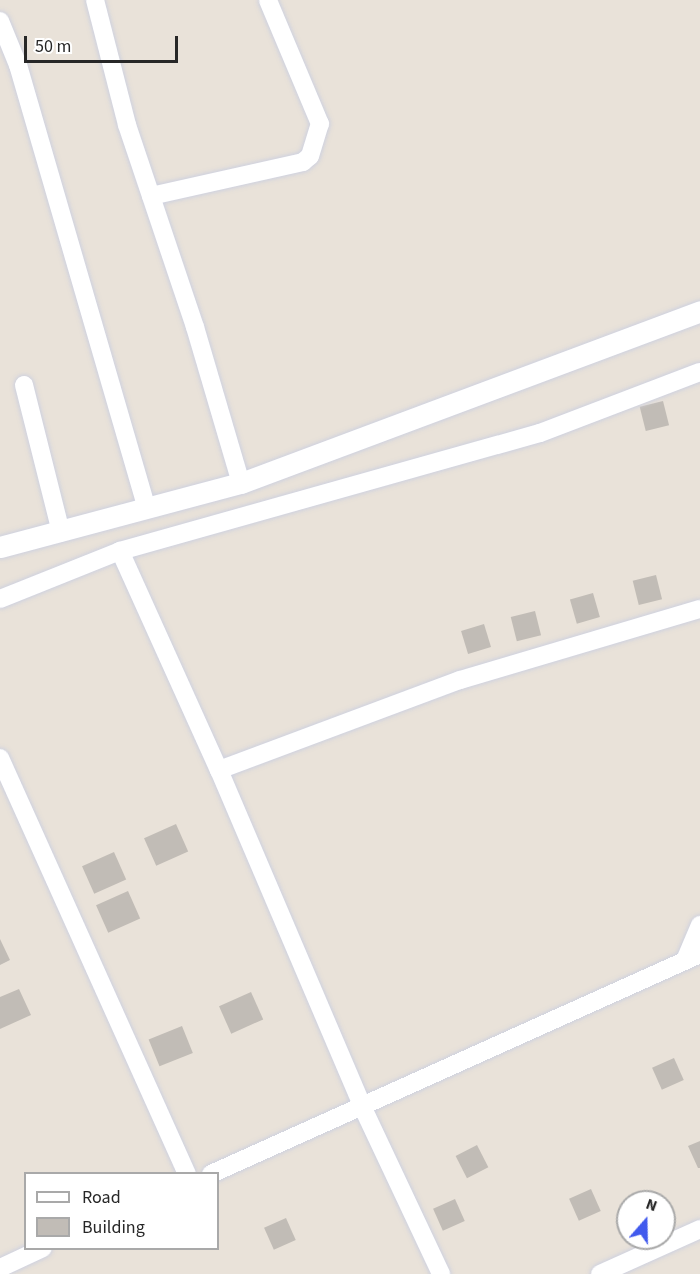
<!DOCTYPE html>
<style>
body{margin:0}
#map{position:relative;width:700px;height:1274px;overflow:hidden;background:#e9e2d9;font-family:"Source Sans 3",sans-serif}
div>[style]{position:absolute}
.building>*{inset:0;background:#c1bcb6;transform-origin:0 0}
.roads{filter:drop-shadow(0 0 2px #ced1df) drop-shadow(0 0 2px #ced1df)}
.minor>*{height:18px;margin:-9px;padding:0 9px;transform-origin:9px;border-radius:9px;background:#fff}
.tertiary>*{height:21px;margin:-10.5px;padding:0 10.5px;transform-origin:10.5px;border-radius:10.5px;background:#fff}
span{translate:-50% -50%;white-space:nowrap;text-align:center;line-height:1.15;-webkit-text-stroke:4.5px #fff;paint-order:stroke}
.legend{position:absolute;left:24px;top:1172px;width:195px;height:78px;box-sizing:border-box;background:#fff;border:2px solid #a9a9a9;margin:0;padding:8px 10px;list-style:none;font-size:18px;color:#272727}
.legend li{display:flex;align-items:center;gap:12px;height:30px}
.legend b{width:30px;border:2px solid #a9a9a9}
.north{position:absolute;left:616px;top:1190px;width:60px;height:60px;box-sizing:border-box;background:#fff;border:2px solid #a9a9a9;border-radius:50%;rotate:20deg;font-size:16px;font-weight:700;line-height:24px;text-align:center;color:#272727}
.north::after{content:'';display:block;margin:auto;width:21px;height:27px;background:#415aed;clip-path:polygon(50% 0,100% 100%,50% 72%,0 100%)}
.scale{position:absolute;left:24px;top:36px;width:154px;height:27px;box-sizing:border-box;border:3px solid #272727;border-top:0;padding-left:8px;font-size:18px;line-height:21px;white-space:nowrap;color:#272727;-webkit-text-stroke:4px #fff;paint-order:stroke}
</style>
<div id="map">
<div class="building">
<i style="left:663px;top:401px;width:25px;height:24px;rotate:76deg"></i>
<i style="left:656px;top:575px;width:25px;height:24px;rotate:76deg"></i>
<i style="left:593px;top:593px;width:25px;height:24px;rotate:74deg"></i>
<i style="left:535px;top:611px;width:25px;height:25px;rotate:76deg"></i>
<i style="left:484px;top:624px;width:24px;height:24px;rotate:73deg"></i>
<i style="left:176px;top:824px;width:30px;height:35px;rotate:66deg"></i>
<i style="left:114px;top:852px;width:30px;height:35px;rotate:66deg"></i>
<i style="left:128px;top:891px;width:30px;height:35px;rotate:66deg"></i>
<i style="clip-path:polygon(0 939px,10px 960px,0 965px)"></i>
<i style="clip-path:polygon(19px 989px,31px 1015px,0 1029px,0 997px)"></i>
<i style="left:251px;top:992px;width:30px;height:35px;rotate:66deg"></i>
<i style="left:182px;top:1026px;width:29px;height:36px;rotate:68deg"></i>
<i style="left:674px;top:1058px;width:24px;height:24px;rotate:66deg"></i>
<i style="clip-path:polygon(700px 1141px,700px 1168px,698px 1168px,688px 1146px)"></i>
<i style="left:477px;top:1145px;width:25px;height:24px;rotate:63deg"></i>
<i style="left:591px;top:1189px;width:24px;height:24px;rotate:66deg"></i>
<i style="left:455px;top:1199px;width:24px;height:24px;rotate:66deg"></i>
<i style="left:286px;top:1218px;width:24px;height:24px;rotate:66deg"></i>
</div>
<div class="roads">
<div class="minor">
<i style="left:95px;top:0;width:129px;rotate:75.6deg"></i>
<i style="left:127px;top:125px;width:213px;rotate:71.4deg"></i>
<i style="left:195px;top:327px;width:163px;rotate:73.6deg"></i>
<i style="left:0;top:21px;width:48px;rotate:67.8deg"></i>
<i style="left:18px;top:65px;width:461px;rotate:73.8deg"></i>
<i style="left:151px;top:196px;width:156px;rotate:-12.6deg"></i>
<i style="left:303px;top:162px;width:9px;rotate:-41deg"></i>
<i style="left:310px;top:156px;width:34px;rotate:-73deg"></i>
<i style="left:320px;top:124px;width:134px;rotate:-112.8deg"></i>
<i style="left:24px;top:385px;width:152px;rotate:75.9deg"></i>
<i style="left:120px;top:551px;width:240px;rotate:65.7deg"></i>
<i style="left:219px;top:770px;width:365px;rotate:66.9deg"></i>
<i style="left:362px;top:1106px;width:186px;rotate:64.8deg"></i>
<i style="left:0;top:599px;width:129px;rotate:-21.8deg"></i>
<i style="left:120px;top:551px;width:436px;rotate:-15.7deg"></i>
<i style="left:540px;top:433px;width:171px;rotate:-20.9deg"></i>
<i style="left:0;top:758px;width:456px;rotate:65.8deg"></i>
<i style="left:219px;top:770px;width:257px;rotate:-20.5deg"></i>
<i style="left:460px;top:680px;width:250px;rotate:-16.5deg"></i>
<i style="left:686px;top:958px;width:36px;rotate:-67deg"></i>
<i style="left:211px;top:1174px;width:536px;rotate:-24.22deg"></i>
<i style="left:0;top:1268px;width:47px;rotate:-24.9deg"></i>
<i style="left:600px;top:1274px;width:110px;rotate:-24.2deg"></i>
</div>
<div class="tertiary">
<i style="left:0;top:547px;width:249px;rotate:-14.9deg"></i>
<i style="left:241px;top:483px;width:490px;rotate:-20.5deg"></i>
</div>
</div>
<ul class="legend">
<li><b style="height:8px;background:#fff"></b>Road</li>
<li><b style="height:16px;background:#c1bcb6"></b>Building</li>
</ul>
<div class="north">N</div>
<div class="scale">50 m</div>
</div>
